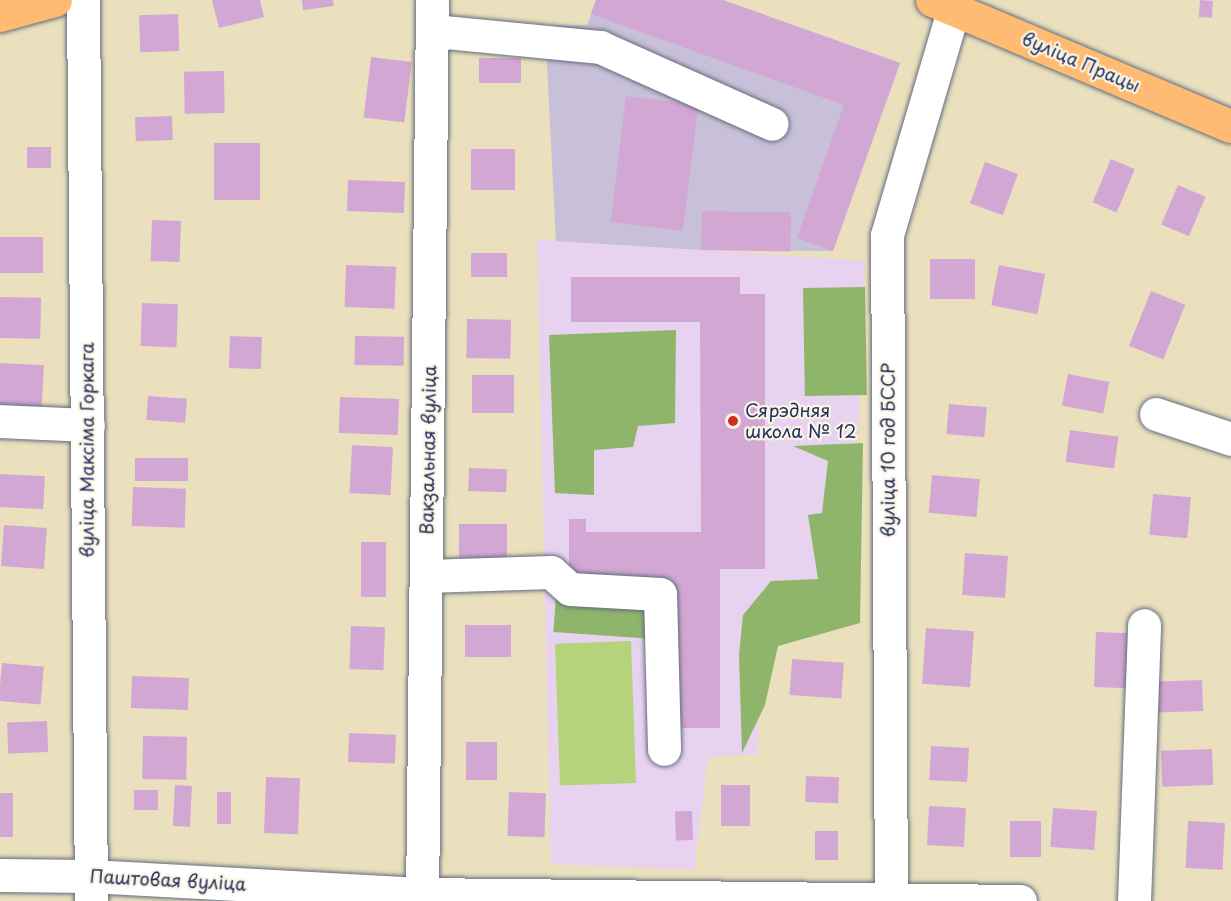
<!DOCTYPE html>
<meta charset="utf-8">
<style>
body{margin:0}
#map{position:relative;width:1231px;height:901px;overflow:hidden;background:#eae0bd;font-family:"Playpen Sans",sans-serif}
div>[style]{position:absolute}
.built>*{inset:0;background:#e7d2ef}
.industrial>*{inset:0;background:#c8bfd8}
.green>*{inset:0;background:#b4d37a;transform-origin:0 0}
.forest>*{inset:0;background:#8fb56a;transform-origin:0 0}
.building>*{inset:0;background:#d2a7d3;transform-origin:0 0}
.roads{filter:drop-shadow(0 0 2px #636d7f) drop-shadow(0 0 2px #636d7f)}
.minor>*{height:33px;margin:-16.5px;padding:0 16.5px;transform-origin:16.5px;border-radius:16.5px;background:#fff}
.major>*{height:33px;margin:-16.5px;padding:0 16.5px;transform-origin:16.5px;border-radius:16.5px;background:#ffbb71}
.dots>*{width:16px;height:16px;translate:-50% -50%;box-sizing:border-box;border:3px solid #fcf5e5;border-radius:50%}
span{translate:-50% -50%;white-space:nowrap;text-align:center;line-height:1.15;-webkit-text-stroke:4.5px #fcf5e5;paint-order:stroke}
.street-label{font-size:18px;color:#1b2f5e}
.poi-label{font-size:18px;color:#1b2f5e}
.left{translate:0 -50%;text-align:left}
</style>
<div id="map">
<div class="built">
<i style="clip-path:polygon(537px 239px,865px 261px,851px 603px,760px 607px,758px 754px,708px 757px,694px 870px,551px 864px)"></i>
</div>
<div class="industrial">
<i style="clip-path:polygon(596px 0,723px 0,900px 63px,833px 251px,701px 250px,556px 241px,545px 26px,587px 25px)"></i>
</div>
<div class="green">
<i style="left:631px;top:641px;width:142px;height:76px;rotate:88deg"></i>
</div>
<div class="forest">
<i style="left:865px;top:287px;width:108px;height:62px;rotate:89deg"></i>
<i style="clip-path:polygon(676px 330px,675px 423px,638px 426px,633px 447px,594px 450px,594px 495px,555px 493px,549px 335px)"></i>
<i style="clip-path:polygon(863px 443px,860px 623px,778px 646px,765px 705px,742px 753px,739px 655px,743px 615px,771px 581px,818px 579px,808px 515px,822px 513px,828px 461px,793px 446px)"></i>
<i style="left:556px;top:595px;width:97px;height:37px;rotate:4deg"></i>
</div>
<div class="building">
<i style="clip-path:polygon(212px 0,260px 0,264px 17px,219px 28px)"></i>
<i style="clip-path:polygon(302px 0,333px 0,334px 6px,303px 10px)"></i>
<i style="clip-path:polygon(596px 0,723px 0,900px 63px,833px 251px,797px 238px,844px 105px,591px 14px)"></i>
<i style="left:1200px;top:0;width:13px;height:17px;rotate:4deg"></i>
<i style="left:178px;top:14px;width:37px;height:39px;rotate:88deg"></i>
<i style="left:371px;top:57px;width:41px;height:61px;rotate:7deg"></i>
<i style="left:479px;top:58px;width:42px;height:25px"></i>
<i style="left:224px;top:71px;width:42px;height:40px;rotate:89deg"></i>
<i style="left:626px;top:96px;width:73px;height:127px;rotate:7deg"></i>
<i style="left:172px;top:116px;width:24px;height:37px;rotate:88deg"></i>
<i style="left:214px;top:143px;width:46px;height:57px"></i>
<i style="left:51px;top:147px;width:21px;height:24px;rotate:90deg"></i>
<i style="left:471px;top:149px;width:44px;height:41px"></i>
<i style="left:1111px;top:159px;width:26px;height:47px;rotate:23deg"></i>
<i style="left:985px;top:162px;width:35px;height:44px;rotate:20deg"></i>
<i style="left:348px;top:180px;width:57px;height:31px;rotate:2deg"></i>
<i style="left:1178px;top:185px;width:30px;height:43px;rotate:23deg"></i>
<i style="left:702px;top:211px;width:89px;height:39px;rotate:1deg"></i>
<i style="left:152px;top:220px;width:29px;height:41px;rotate:2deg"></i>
<i style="left:0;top:237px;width:43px;height:36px"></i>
<i style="left:471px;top:253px;width:36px;height:24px"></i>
<i style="left:930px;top:259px;width:45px;height:40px"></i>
<i style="left:346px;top:265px;width:50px;height:42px;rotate:2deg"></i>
<i style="left:999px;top:265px;width:47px;height:41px;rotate:11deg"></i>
<i style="clip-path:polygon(571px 277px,740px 277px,740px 294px,765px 294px,765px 569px,720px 569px,720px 728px,671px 728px,671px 580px,569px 580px,569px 519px,586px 519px,586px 532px,701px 532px,700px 322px,571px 322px)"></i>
<i style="left:1151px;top:291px;width:37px;height:59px;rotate:22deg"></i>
<i style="left:0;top:297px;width:41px;height:41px;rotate:1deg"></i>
<i style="left:142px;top:303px;width:36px;height:43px;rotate:2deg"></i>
<i style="left:467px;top:319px;width:44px;height:39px;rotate:1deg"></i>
<i style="left:230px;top:336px;width:32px;height:32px;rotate:2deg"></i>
<i style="left:355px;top:336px;width:49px;height:29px;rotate:1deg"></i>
<i style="left:0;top:363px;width:44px;height:43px;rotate:3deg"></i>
<i style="left:1068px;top:374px;width:42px;height:32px;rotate:11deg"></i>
<i style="left:472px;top:375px;width:42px;height:38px"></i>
<i style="left:148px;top:396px;width:39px;height:24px;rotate:4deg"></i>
<i style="left:340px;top:397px;width:59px;height:36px;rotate:2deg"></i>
<i style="left:949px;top:404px;width:38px;height:30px;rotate:5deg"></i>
<i style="left:1070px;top:430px;width:49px;height:32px;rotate:8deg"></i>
<i style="left:352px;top:445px;width:41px;height:48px;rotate:3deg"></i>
<i style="left:135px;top:458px;width:53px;height:23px"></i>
<i style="left:469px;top:468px;width:38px;height:23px;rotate:2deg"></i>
<i style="left:0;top:474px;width:45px;height:33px;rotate:3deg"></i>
<i style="left:932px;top:475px;width:48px;height:38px;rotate:5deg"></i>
<i style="left:133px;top:487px;width:53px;height:39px;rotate:2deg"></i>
<i style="left:1153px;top:494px;width:38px;height:41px;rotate:5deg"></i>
<i style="left:459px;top:524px;width:48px;height:37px"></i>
<i style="left:4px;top:525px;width:43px;height:41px;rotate:4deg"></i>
<i style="left:361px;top:542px;width:25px;height:55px"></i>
<i style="left:965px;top:553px;width:43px;height:42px;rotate:4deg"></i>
<i style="left:465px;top:625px;width:46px;height:32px"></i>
<i style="left:351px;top:626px;width:34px;height:43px;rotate:2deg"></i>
<i style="left:926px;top:628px;width:48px;height:56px;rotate:4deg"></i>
<i style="left:1096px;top:632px;width:34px;height:55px;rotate:2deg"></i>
<i style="left:792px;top:659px;width:52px;height:36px;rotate:4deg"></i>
<i style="left:2px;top:663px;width:42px;height:38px;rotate:5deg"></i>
<i style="left:132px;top:676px;width:57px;height:32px;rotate:2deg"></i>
<i style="left:1202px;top:680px;width:31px;height:52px;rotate:88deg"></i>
<i style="left:47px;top:721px;width:31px;height:40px;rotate:88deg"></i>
<i style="left:349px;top:733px;width:47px;height:29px;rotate:2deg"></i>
<i style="left:143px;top:736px;width:44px;height:43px;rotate:1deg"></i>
<i style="left:466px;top:742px;width:31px;height:38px"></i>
<i style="left:931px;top:746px;width:38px;height:34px;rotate:3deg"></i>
<i style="left:1212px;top:749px;width:36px;height:51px;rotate:88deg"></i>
<i style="left:806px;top:776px;width:33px;height:26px;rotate:2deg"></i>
<i style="left:266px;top:777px;width:34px;height:56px;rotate:2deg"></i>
<i style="left:175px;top:785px;width:17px;height:41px;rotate:3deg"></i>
<i style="left:721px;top:785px;width:29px;height:41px"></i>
<i style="left:134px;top:790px;width:24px;height:20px"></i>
<i style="left:217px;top:792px;width:14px;height:32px"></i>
<i style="left:509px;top:792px;width:37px;height:44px;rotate:2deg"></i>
<i style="left:0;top:793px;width:13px;height:44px"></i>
<i style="left:929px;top:806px;width:37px;height:39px;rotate:3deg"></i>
<i style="left:1053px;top:808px;width:44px;height:39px;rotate:4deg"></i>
<i style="left:692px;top:811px;width:29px;height:17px;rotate:88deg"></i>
<i style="left:1010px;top:821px;width:31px;height:36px"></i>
<i style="left:1188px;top:821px;width:37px;height:47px;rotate:3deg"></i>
<i style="left:815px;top:831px;width:23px;height:29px"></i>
</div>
<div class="roads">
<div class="minor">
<i style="left:83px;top:0;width:901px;rotate:89.49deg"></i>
<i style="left:434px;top:31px;width:167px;rotate:5.5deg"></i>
<i style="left:600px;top:47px;width:188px;rotate:24.1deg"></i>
<i style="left:1156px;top:414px;width:79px;rotate:18.4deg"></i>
<i style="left:0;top:421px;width:88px;rotate:2.6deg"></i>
<i style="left:426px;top:576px;width:125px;rotate:-1.8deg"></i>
<i style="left:551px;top:572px;width:25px;rotate:42deg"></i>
<i style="left:570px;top:589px;width:90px;rotate:3.2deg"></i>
<i style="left:660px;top:594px;width:155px;rotate:88.5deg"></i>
<i style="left:0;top:875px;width:90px;rotate:0.6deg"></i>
<i style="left:90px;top:876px;width:331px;rotate:3.1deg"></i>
<i style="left:421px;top:894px;width:599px;rotate:0.67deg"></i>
<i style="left:422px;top:901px;width:901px;rotate:-89.36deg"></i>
<i style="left:891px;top:901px;width:666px;rotate:-90.34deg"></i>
<i style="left:887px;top:235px;width:237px;rotate:-73.6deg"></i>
<i style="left:1134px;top:901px;width:276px;rotate:-87.9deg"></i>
</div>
<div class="major">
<i style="left:932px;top:0;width:324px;rotate:22.9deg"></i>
<i style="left:0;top:15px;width:57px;rotate:-15.3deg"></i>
</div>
</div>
<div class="dots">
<i style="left:733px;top:421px;background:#c8321e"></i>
</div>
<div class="street-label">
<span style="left:1081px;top:62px;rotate:23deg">вуліца Працы</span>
<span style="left:87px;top:450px;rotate:-90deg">вуліца Максіма Горкага</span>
<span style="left:428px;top:450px;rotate:-89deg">Вакзальная вуліца</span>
<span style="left:888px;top:450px;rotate:-90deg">вуліца 10 год БССР</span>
<span style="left:168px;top:880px;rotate:3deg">Паштовая вуліца</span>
</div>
<div class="poi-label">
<span class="left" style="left:745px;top:421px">Сярэдняя<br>школа № 12</span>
</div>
</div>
